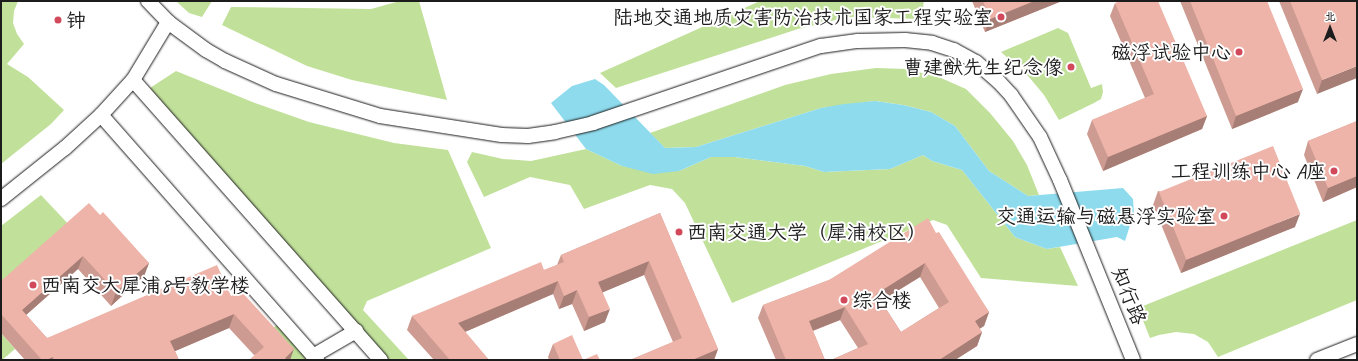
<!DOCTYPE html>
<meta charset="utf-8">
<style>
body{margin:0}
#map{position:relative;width:1358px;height:361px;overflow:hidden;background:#fff;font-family:Caveat,"LXGW WenKai TC",sans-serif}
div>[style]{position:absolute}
.green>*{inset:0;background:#c1e19a}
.water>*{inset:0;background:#8edbed}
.roads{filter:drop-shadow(0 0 1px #1c1c1c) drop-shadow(0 0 1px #1c1c1c)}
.minor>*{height:14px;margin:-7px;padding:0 7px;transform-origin:7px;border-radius:7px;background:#fff}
.wall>*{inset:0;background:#cd9b91}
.shaded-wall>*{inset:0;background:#a77e76}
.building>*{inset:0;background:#eeb4a9;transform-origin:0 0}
.dots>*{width:11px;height:11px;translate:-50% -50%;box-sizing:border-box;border:2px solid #fff;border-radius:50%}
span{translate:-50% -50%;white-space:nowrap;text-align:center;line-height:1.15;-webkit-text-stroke:4px #fff;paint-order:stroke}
.poi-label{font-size:20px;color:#1c1c1c}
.right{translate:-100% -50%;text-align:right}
.left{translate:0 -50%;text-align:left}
.street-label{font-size:20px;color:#1c1c1c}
.frame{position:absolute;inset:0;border:2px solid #1c1c1c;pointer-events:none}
.north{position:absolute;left:1310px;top:8px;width:40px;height:40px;-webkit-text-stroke:3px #fff;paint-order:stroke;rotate:0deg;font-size:11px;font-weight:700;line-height:16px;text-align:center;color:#1c1c1c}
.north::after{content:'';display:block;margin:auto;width:14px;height:18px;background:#1c1c1c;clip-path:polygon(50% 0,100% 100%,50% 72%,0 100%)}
</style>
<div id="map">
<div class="green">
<i style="clip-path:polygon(1px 1px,18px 1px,14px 11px,13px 23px,17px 34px,24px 44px,7px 64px,28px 77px,64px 110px,51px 124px,1px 164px)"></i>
<i style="clip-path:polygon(176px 1px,212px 1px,202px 17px,189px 13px)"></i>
<i style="clip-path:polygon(400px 1px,419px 1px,447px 100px,352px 80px,307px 66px,222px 25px,231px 7px,371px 9px)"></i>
<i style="clip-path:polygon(760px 1px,924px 1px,921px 19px,848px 17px,798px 29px,616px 88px,600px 73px)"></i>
<i style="clip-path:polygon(1058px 28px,1068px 33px,1091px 88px,1102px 84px,1103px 92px,1101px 99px,1094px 103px,1059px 120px,1044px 95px,1029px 77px,1001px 52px)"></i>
<i style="clip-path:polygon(876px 68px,907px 69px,941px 78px,966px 89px,990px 113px,1013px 141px,1027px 165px,1039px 195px,1028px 196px,989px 171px,955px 126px,931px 112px,903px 105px,875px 101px,821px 108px,696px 147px,665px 148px,650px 133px,785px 85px,831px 74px)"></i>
<i style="clip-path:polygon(176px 71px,255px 103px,309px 122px,394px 143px,448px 150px,491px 248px,367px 301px,363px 310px,409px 360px,387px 360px,150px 88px)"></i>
<i style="clip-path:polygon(586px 149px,622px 166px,679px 171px,711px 157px,735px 157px,805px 166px,824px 172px,890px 169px,923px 155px,932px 161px,962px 170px,1015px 237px,1047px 249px,1060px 247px,1078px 286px,981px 278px,947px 225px,933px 220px,732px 303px,685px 203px,672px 189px,650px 185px,584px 209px,570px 185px,530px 177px,484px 197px,467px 162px,472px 152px,503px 159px,531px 161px)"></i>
<i style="clip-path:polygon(41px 195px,72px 228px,1px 290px,1px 226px)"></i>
<i style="clip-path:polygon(1357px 220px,1357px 300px,1218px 357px,1208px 342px,1194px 334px,1176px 332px,1159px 335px,1150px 338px,1138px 308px)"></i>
<i style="clip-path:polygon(277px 325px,309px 360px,286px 360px,264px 336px)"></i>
<i style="clip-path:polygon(1px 333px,15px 349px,2px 360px,1px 360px)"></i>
</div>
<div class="water">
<i style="clip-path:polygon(595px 79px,604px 85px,665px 148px,696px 147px,821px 108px,844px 104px,875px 101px,903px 105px,931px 112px,955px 126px,989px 171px,1028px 196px,1123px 188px,1133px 199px,1134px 213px,1125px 241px,1117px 237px,1047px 249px,1015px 237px,962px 170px,932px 161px,923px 155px,890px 169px,824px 172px,805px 166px,735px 157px,711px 157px,679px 171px,653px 174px,622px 166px,586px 149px,551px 103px,572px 86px)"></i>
</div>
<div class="roads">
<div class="minor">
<i style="left:148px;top:1px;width:29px;rotate:46deg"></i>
<i style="left:168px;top:22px;width:47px;rotate:36.4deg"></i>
<i style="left:206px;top:50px;width:22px;rotate:30deg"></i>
<i style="left:225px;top:61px;width:56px;rotate:24.3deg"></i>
<i style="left:276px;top:84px;width:109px;rotate:17.1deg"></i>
<i style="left:380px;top:116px;width:123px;rotate:8.9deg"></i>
<i style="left:502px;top:135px;width:26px;rotate:2deg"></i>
<i style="left:528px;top:136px;width:27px;rotate:-8deg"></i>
<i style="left:555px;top:132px;width:39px;rotate:-13deg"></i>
<i style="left:593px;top:123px;width:241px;rotate:-18.7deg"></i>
<i style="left:821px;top:46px;width:37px;rotate:-8deg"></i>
<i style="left:858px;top:41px;width:47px;rotate:-1.2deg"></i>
<i style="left:905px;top:40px;width:27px;rotate:6deg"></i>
<i style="left:932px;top:43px;width:23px;rotate:18deg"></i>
<i style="left:954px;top:50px;width:25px;rotate:29deg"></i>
<i style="left:976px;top:62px;width:30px;rotate:41deg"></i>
<i style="left:999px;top:82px;width:18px;rotate:47deg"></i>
<i style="left:1011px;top:95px;width:51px;rotate:55.4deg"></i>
<i style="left:1040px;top:137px;width:47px;rotate:65.1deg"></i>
<i style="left:1060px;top:180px;width:194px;rotate:67.9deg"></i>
<i style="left:133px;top:80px;width:374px;rotate:48.5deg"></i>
<i style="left:101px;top:115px;width:327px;rotate:48.6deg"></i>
<i style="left:1px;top:199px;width:82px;rotate:-38.6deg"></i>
<i style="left:65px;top:148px;width:49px;rotate:-42.5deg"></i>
<i style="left:101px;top:115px;width:47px;rotate:-47.6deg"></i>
<i style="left:133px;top:80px;width:68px;rotate:-58.9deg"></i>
<i style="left:313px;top:356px;width:50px;rotate:-30.2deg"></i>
<i style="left:1317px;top:360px;width:43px;rotate:-21.8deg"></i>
</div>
</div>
<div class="wall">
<i style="clip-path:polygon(972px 1px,1062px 1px,985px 32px)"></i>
<i style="clip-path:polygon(1180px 1px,1267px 1px,1298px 102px,1232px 129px)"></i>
<i style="clip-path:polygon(1279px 1px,1357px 1px,1317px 94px)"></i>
<i style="clip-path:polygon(1115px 3px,1207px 116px,1202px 129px,1103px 171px,1087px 134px,1092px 120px,1145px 98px,1110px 16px)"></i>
<i style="clip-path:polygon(1357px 121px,1357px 187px,1323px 202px,1304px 155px,1308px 141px)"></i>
<i style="clip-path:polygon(1158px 191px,1295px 227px,1181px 273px,1153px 205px)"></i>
<i style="clip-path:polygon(660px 213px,718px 349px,714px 360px,630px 360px,673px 342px,644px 275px,603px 292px,605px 322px,584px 331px,572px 304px,559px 309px,553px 294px,465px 332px,489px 360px,434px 360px,407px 330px,412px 316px,544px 270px,557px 265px,561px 255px)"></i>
<i style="clip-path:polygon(100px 215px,149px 263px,144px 276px,111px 306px,78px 269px,26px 315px,47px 338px,231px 296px,294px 349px,254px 355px,229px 328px,175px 351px,179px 360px,25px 360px,1px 333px,1px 281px)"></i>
<i style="clip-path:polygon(evenodd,936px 233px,989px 312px,984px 326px,979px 329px,982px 332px,977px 346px,955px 360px,831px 360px,858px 348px,840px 320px,813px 331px,825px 360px,776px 360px,758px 318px,763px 305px,829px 280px,936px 233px,920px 277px,939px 308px,901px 332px,881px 301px,920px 277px)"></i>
<i style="clip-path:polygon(553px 344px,583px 360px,600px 360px,549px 360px,548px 357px)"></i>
</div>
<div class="shaded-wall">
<i style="clip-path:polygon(1034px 1px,1062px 1px,985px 32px,990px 19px)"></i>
<i style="clip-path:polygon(1357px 66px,1357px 78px,1317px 94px,1322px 80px)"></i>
<i style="clip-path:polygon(1303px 89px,1298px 102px,1232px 129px,1236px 116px)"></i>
<i style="clip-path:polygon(1207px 116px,1202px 129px,1103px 171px,1108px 157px)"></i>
<i style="clip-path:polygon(1357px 176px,1357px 187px,1323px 202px,1328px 188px)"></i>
<i style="clip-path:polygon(1300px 214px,1295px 227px,1181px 273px,1186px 260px)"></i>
<i style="clip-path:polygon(83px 256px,78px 269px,17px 323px,22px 310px)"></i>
<i style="clip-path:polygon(649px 261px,644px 275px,594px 296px,598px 282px)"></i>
<i style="clip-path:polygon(149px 263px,144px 276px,111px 306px,116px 292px)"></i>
<i style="clip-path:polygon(925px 263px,920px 277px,871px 307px,876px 294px)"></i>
<i style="clip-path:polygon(558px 281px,553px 294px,453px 337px,458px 323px)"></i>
<i style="clip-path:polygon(577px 290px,572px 304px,559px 309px,564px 296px)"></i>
<i style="clip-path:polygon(845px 307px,840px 320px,804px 334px,809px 321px)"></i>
<i style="clip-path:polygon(610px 309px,605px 322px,584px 331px,589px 317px)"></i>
<i style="clip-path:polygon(989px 312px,984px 326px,970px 335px,975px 321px)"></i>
<i style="clip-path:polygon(234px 314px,229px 328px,166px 355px,170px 341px)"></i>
<i style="clip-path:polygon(982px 332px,977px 346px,955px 360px,939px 360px)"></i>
<i style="clip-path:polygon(294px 349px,290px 360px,284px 360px,285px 358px)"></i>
<i style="clip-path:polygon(718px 349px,714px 360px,692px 360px)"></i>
<i style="clip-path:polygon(53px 357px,52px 360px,46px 360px)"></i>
</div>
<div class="building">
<i style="clip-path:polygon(983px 1px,1034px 1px,990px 19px)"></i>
<i style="clip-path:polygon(1120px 1px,1158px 1px,1207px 116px,1108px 157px,1092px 120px,1154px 94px,1115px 3px)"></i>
<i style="clip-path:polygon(1190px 1px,1267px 1px,1303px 89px,1236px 116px)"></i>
<i style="clip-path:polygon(1290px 1px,1357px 1px,1357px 66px,1322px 80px)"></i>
<i style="clip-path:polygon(1357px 121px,1357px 176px,1328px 188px,1308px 141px)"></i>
<i style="left:1273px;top:146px;width:73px;height:123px;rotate:68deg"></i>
<i style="clip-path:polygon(89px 203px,100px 215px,103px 212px,149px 263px,116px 292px,83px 256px,22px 310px,47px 338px,217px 265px,231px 296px,241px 291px,294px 349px,285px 358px,287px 360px,249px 360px,264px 347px,234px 314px,170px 341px,179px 360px,54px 360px,53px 357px,46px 360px,42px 360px,1px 314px,1px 297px,2px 296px,1px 295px,1px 281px)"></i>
<i style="clip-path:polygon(660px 213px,718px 349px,692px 360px,630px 360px,682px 338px,649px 261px,598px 282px,610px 309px,589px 317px,577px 290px,564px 296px,558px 281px,458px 323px,489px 360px,450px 360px,412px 316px,541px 262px,544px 270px,564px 262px,561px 255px)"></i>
<i style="clip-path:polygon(evenodd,928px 218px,936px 233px,939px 232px,989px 312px,975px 321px,982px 332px,939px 360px,831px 360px,868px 344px,845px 307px,809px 321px,825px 360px,786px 360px,763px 305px,829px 280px,928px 218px,925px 263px,949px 302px,901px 332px,876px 294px,925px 263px)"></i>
<i style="clip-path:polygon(572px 335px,583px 360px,597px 354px,600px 360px,560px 360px,553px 344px)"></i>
</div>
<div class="dots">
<i style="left:1001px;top:17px;background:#d1495b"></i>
<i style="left:58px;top:20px;background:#d1495b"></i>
<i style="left:1239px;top:52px;background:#d1495b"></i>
<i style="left:1071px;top:67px;background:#d1495b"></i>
<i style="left:1334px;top:171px;background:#d1495b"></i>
<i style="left:1224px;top:216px;background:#d1495b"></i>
<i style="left:679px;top:232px;background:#d1495b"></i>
<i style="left:33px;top:285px;background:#d1495b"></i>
<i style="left:844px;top:300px;background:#d1495b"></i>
</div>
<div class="poi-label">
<span class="right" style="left:993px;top:17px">陆地交通地质灾害防治技术国家工程实验室</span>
<span class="left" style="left:66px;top:20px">钟</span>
<span class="right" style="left:1231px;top:52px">磁浮试验中心</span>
<span class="right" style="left:1063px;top:67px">曹建猷先生纪念像</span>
<span class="right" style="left:1326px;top:171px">工程训练中心 A座</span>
<span class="right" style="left:1216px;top:216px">交通运输与磁悬浮实验室</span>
<span class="left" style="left:687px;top:232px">西南交通大学（犀浦校区）</span>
<span class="left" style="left:41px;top:285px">西南交大犀浦8号教学楼</span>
<span class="left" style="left:852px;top:300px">综合楼</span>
</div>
<div class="street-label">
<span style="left:1129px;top:296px;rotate:68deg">知行路</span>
</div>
<div class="frame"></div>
<div class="north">北</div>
</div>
